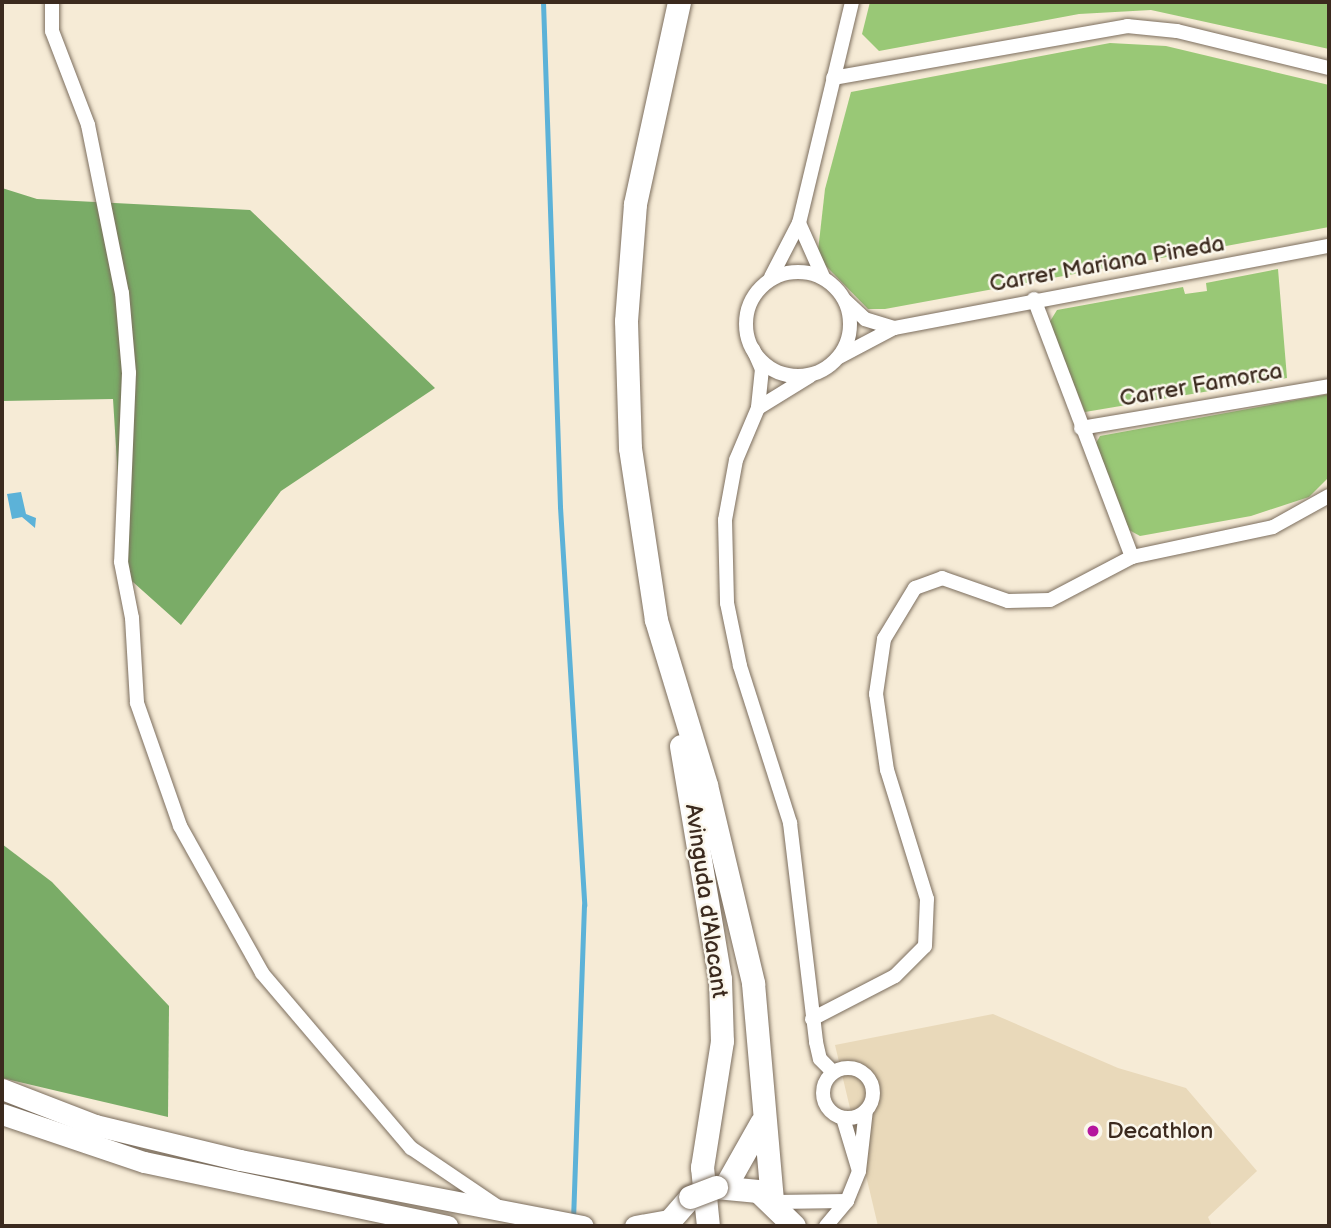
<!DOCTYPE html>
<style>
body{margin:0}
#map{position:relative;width:1331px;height:1228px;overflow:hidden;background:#f6ebd6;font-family:"Balsamiq Sans",sans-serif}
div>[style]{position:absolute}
.built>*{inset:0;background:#e9d9ba}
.green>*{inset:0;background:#99c876}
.forest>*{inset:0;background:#7aac67}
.water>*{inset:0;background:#5cb2d8}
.stream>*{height:5px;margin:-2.5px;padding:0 2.5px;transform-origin:2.5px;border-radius:2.5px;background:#5cb2d8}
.roads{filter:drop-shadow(0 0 2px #7c6e5e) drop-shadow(0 0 2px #7c6e5e)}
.minor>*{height:14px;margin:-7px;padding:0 7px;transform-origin:7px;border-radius:7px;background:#fff}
.minor>.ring{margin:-7px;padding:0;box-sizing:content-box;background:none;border:14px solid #fff;border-radius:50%}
.secondary>*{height:21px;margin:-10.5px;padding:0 10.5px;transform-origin:10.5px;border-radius:10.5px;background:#fff}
.primary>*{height:23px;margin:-11.5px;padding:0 11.5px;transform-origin:11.5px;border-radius:11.5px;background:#fff}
.bridges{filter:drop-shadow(0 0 2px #7c6e5e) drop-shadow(0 0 2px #7c6e5e)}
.primary-bridge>*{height:23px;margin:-11.5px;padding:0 11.5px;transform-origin:11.5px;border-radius:11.5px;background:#fff}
.dots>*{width:19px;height:19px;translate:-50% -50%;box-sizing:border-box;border:4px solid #fbf7ec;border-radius:50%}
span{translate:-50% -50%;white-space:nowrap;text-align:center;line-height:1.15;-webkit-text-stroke:5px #fbf7ec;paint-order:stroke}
.street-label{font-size:23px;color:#3b2a1e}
.poi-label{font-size:23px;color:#3b2a1e}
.left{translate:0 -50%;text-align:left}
.frame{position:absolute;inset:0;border:4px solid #3b2a1e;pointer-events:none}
</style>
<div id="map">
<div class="built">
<i style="clip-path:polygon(993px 1014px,1118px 1068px,1186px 1088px,1257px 1171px,1208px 1217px,1212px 1226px,878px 1226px,835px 1045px)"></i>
</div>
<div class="green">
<i style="clip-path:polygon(870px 2px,1329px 2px,1329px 49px,1151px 10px,1079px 14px,879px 51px,862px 34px)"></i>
<i style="clip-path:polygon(1110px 43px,1166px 46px,1329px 85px,1329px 227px,885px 309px,868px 309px,826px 266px,818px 251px,825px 189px,851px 92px)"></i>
<i style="clip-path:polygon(1278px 269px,1287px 378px,1085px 412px,1049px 323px,1057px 310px,1183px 287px,1185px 294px,1207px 291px,1206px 283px)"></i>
<i style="clip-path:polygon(1329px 394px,1329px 477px,1309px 497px,1251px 516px,1140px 536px,1129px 530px,1096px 443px,1100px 436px)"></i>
</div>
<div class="forest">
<i style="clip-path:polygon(2px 188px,37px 199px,250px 210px,435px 388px,281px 491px,181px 625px,124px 574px,113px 399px,2px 401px)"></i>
<i style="clip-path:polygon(2px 844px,52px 882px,169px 1006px,168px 1117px,2px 1078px)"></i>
</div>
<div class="water">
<i style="clip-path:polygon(21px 492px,26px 514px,36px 518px,35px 528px,22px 517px,12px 519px,7px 494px)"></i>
</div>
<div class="stream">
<i style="left:543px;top:2px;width:505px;rotate:88.07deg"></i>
<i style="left:560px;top:507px;width:399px;rotate:86.5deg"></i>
<i style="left:584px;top:905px;width:315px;rotate:92deg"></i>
</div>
<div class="roads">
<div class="minor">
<i style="left:52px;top:2px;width:29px;rotate:90deg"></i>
<i style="left:52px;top:31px;width:101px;rotate:69deg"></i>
<i style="left:88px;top:125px;width:171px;rotate:78.6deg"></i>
<i style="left:122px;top:293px;width:80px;rotate:85deg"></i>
<i style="left:129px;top:373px;width:189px;rotate:92.4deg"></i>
<i style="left:121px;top:562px;width:57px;rotate:78.9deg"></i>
<i style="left:132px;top:618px;width:85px;rotate:86.6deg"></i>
<i style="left:137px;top:703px;width:130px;rotate:70.7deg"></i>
<i style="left:180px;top:826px;width:168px;rotate:60.8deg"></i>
<i style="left:262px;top:973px;width:230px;rotate:49.6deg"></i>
<i style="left:411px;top:1148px;width:105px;rotate:34.1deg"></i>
<i style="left:833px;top:78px;width:299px;rotate:-10deg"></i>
<i style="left:1127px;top:26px;width:50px;rotate:5.7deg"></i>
<i style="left:1177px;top:31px;width:156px;rotate:13.7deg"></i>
<i style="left:799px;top:223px;width:59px;rotate:66deg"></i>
<i class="ring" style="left:746px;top:272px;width:90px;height:90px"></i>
<i style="left:771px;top:277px;width:61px;rotate:-62.6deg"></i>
<i style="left:799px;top:223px;width:227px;rotate:-76.5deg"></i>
<i style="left:1034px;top:299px;width:276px;rotate:69.2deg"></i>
<i style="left:894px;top:328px;width:443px;rotate:-10.7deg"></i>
<i style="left:753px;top:349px;width:22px;rotate:66deg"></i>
<i style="left:762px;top:369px;width:39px;rotate:96deg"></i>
<i style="left:758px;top:408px;width:56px;rotate:112.9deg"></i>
<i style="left:736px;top:460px;width:61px;rotate:100.4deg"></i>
<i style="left:725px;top:520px;width:83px;rotate:88.6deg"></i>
<i style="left:727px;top:603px;width:64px;rotate:78.3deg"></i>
<i style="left:740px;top:666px;width:165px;rotate:72.3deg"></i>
<i style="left:790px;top:823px;width:221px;rotate:83.2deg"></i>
<i style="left:816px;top:1042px;width:17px;rotate:77deg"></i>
<i style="left:820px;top:1059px;width:18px;rotate:45deg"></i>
<i style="left:839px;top:357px;width:62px;rotate:-27.8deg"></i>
<i style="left:894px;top:328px;width:30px;rotate:-163deg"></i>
<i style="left:865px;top:319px;width:26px;rotate:-137deg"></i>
<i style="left:758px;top:408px;width:61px;rotate:-31.6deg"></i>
<i style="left:1081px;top:428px;width:252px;rotate:-9.6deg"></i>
<i style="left:812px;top:1019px;width:93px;rotate:-27.4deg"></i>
<i style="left:895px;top:976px;width:42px;rotate:-45deg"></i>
<i style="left:925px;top:946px;width:47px;rotate:-87.6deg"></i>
<i style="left:927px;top:899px;width:135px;rotate:-107.2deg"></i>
<i style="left:887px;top:770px;width:77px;rotate:-98.2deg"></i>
<i style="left:876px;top:694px;width:56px;rotate:-81.7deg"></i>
<i style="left:884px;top:639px;width:60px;rotate:-58.7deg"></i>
<i style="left:915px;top:588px;width:29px;rotate:-20deg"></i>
<i style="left:942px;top:578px;width:70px;rotate:19.2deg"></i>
<i style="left:1008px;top:601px;width:42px;rotate:-1.4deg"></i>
<i style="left:1050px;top:600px;width:93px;rotate:-27.7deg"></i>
<i style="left:1132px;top:557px;width:144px;rotate:-12deg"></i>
<i style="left:1273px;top:527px;width:64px;rotate:-29deg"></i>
<i class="ring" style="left:823px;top:1068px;width:36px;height:36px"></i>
<i style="left:843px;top:1118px;width:55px;rotate:73.2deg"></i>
<i style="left:775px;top:1202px;width:72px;rotate:-0.8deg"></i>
<i style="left:826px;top:1226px;width:33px;rotate:-50deg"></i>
<i style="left:847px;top:1201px;width:32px;rotate:-68deg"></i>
<i style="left:859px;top:1171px;width:61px;rotate:-83.5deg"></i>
</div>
<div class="secondary">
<i style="left:2px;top:1089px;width:100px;rotate:21.2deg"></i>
<i style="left:95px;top:1125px;width:149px;rotate:13.6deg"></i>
<i style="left:240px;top:1160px;width:349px;rotate:10.9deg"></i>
<i style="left:2px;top:1114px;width:150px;rotate:18.7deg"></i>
<i style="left:144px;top:1162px;width:310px;rotate:11.9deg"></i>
<i style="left:635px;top:1226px;width:34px;rotate:-10deg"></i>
</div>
<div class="primary">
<i style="left:679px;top:2px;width:207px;rotate:102.3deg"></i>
<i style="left:635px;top:204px;width:117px;rotate:94.4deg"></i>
<i style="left:626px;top:321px;width:127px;rotate:88.2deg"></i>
<i style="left:630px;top:448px;width:174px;rotate:81.4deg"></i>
<i style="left:656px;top:620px;width:172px;rotate:73.1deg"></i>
<i style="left:706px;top:785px;width:204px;rotate:76.6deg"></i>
<i style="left:753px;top:983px;width:217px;rotate:85deg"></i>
<i style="left:681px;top:746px;width:236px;rotate:80.5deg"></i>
<i style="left:720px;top:979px;width:62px;rotate:88.2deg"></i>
<i style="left:722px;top:1041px;width:128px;rotate:99deg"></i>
<i style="left:702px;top:1167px;width:59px;rotate:84.2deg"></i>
<i style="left:726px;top:1185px;width:71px;rotate:-60.6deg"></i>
<i style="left:716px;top:1187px;width:42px;rotate:5.4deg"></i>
<i style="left:758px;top:1191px;width:50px;rotate:44.2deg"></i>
<i style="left:665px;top:1226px;width:38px;rotate:-49deg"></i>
</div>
</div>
<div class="bridges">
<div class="primary-bridge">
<i style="left:690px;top:1197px;width:28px;rotate:-21deg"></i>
</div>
</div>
<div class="dots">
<i style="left:1093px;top:1131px;background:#b5179e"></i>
</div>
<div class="street-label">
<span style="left:1107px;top:264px;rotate:-10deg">Carrer Mariana Pineda</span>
<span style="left:1201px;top:385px;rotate:-10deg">Carrer Famorca</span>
<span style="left:706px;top:901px;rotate:82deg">Avinguda d'Alacant</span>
</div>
<div class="poi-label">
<span class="left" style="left:1107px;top:1131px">Decathlon</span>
</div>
<div class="frame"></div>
</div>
